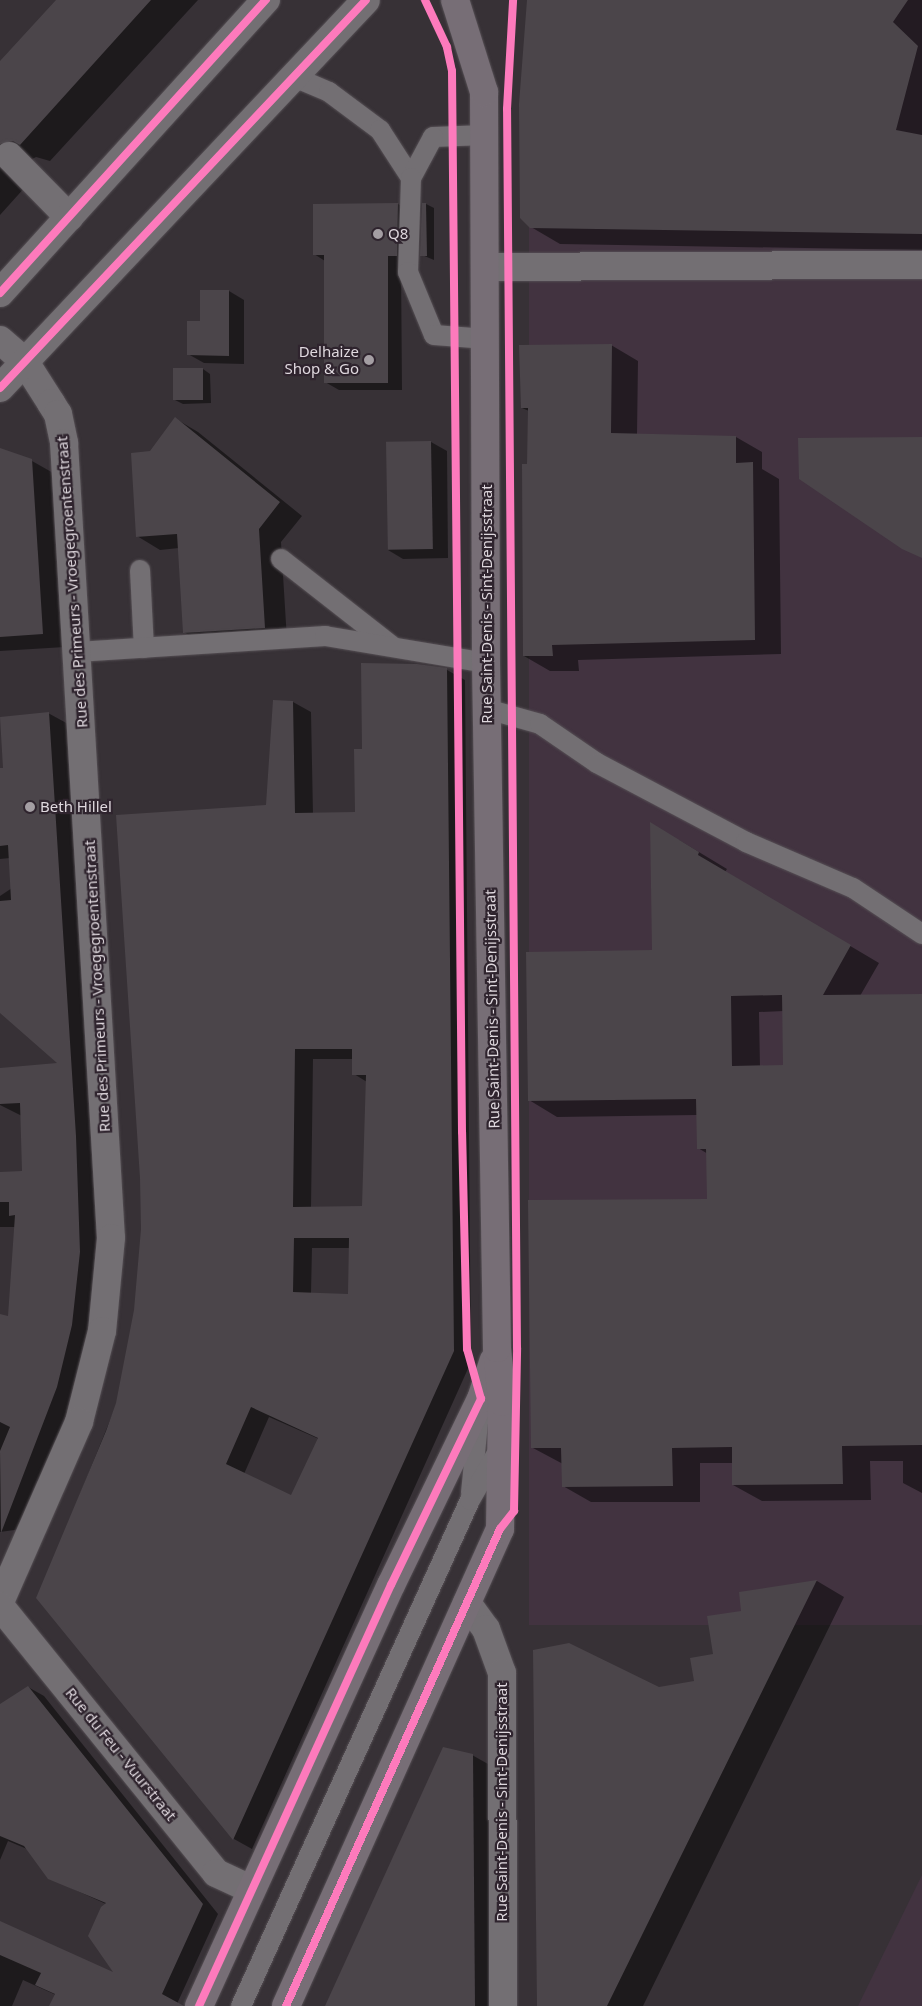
<!DOCTYPE html>
<style>
body{margin:0}
#map{position:relative;width:922px;height:2006px;overflow:hidden;background:#373136;font-family:"Noto Sans",sans-serif}
div>[style]{position:absolute}
.built>*{inset:0;background:#423340;transform-origin:0 0}
.shadow>*{inset:0;background:#0007}
.building>*{inset:0;background:#4b454a;transform-origin:0 0}
.roads{filter:drop-shadow(0 0 1px #554f54) drop-shadow(0 0 1px #554f54)}
.service>*{height:20px;margin:-10px;padding:0 10px;transform-origin:10px;border-radius:10px;background:#736f73}
.minor>*{height:28px;margin:-14px;padding:0 14px;transform-origin:14px;border-radius:14px;background:#736f73}
.tertiary>*{height:28px;margin:-14px;padding:0 14px;transform-origin:14px;border-radius:14px;background:#736f73}
.secondary>*{height:28px;margin:-14px;padding:0 14px;transform-origin:14px;border-radius:14px;background:#776e76}
.cycleway>*{height:8px;margin:-4px;padding:0 4px;transform-origin:4px;border-radius:4px;background:#fd7abc}
.dots>*{width:14px;height:14px;translate:-50% -50%;box-sizing:border-box;border:2px solid #2f242e;border-radius:50%}
span{translate:-50% -50%;white-space:nowrap;text-align:center;line-height:1.15;-webkit-text-stroke:4.5px #2f242e;paint-order:stroke}
.poi-label{font-size:15px;color:#dfd8de}
.left{translate:0 -50%;text-align:left}
.right{translate:-100% -50%;text-align:right}
.street-label{font-size:15px;color:#dfd8de}
</style>
<div id="map">
<div class="built">
<i style="left:529px;top:0;width:393px;height:1625px"></i>
<i style="clip-path:polygon(922px 1875px,922px 2006px,858px 2006px)"></i>
</div>
<div class="shadow">
<i style="clip-path:polygon(58px 0,198px 0,50px 161px,36px 157px,27px 162px,27px 185px,0 215px,0 63px)"></i>
<i style="clip-path:polygon(529px 0,922px 0,922px 250px,560px 244px,531px 227px)"></i>
<i style="clip-path:polygon(398px 204px,412px 212px,401px 263px,402px 390px,339px 390px,325px 382px,325px 261px,314px 254px,314px 205px)"></i>
<i style="clip-path:polygon(426px 204px,434px 208px,434px 260px,422px 255px)"></i>
<i style="clip-path:polygon(229px 291px,244px 300px,244px 364px,204px 363px,188px 354px,201px 322px)"></i>
<i style="clip-path:polygon(611px 345px,638px 361px,637px 435px,736px 437px,762px 452px,762px 469px,779px 479px,781px 654px,578px 660px,579px 671px,550px 671px,524px 656px,529px 411px,522px 408px)"></i>
<i style="clip-path:polygon(203px 369px,210px 374px,211px 403px,183px 404px,175px 400px)"></i>
<i style="clip-path:polygon(176px 419px,198px 432px,302px 516px,281px 542px,287px 640px,207px 646px,184px 632px,179px 548px,160px 550px,137px 536px,151px 452px)"></i>
<i style="clip-path:polygon(431px 442px,447px 451px,448px 558px,403px 559px,388px 550px)"></i>
<i style="clip-path:polygon(0 455px,32px 461px,55px 474px,65px 647px,0 651px)"></i>
<i style="clip-path:polygon(evenodd,447px 670px,465px 680px,471px 1362px,252px 1849px,234px 1839px,38px 1598px,117px 1403px,293px 702px,311px 712px,313px 814px,356px 814px,447px 670px,313px 1059px,353px 1059px,354px 1074px,367px 1082px,363px 1208px,311px 1208px,313px 1059px,447px 670px,312px 1248px,350px 1248px,349px 1295px,311px 1294px,312px 1248px,447px 670px,269px 1417px,319px 1439px,292px 1497px,244px 1474px,269px 1417px)"></i>
<i style="clip-path:polygon(48px 713px,70px 725px,101px 1265px,79px 1400px,29px 1528px,0 1532px,0 1326px,9px 1318px,16px 1227px,0 1227px,0 1174px,24px 1173px,22px 1116px,0 1105px,0 1069px,60px 1064px,0 1011px,0 896px,12px 888px,10px 858px,0 859px,0 770px,4px 769px)"></i>
<i style="clip-path:polygon(evenodd,679px 840px,727px 869px,725px 872px,879px 963px,860px 996px,922px 995px,922px 1493px,903px 1483px,903px 1461px,870px 1461px,871px 1500px,762px 1501px,733px 1485px,733px 1463px,700px 1463px,700px 1502px,591px 1502px,563px 1486px,563px 1464px,533px 1448px,709px 1201px,708px 1154px,698px 1148px,697px 1115px,557px 1117px,529px 1100px,653px 952px,679px 840px,784px 1011px,785px 1066px,760px 1067px,759px 1012px,784px 1011px)"></i>
<i style="clip-path:polygon(817px 1581px,844px 1597px,643px 2006px,538px 2006px,658px 1688px,695px 1682px,743px 1612px,740px 1593px)"></i>
<i style="clip-path:polygon(28px 1687px,44px 1696px,218px 1914px,176px 2006px,57px 2006px,56px 1995px,23px 1980px,12px 2006px,0 2006px,0 1922px,116px 1975px,106px 1904px,49px 1878px,27px 1849px,8px 1841px,0 1860px,0 1706px)"></i>
<i style="clip-path:polygon(472px 1755px,488px 1764px,490px 2006px,327px 2006px)"></i>
</div>
<div class="building">
<i style="clip-path:polygon(56px 0,151px 0,20px 145px,13px 141px,0 144px,0 61px)"></i>
<i style="clip-path:polygon(527px 0,908px 0,893px 22px,918px 46px,896px 130px,922px 135px,922px 234px,530px 228px,520px 218px,519px 104px)"></i>
<i style="clip-path:polygon(398px 203px,397px 256px,388px 256px,388px 383px,324px 383px,324px 255px,313px 255px,313px 204px)"></i>
<i style="clip-path:polygon(422px 203px,426px 203px,427px 256px,420px 256px)"></i>
<i style="clip-path:polygon(200px 290px,229px 290px,229px 356px,187px 355px,187px 321px,200px 321px)"></i>
<i style="clip-path:polygon(612px 344px,611px 433px,736px 436px,736px 463px,753px 462px,755px 640px,552px 645px,553px 656px,523px 656px,522px 464px,527px 464px,528px 408px,521px 408px,519px 345px)"></i>
<i style="left:173px;top:368px;width:30px;height:32px"></i>
<i style="clip-path:polygon(175px 417px,280px 502px,259px 529px,265px 628px,183px 633px,177px 534px,136px 537px,131px 453px,150px 451px)"></i>
<i style="clip-path:polygon(922px 437px,922px 558px,902px 549px,799px 479px,798px 438px)"></i>
<i style="left:431px;top:441px;width:108px;height:45px;rotate:89deg"></i>
<i style="clip-path:polygon(0 448px,32px 459px,43px 634px,0 637px)"></i>
<i style="clip-path:polygon(evenodd,361px 663px,417px 664px,447px 668px,454px 1351px,233px 1840px,36px 1598px,106px 1431px,116px 1403px,134px 1310px,141px 1229px,140px 1178px,116px 815px,266px 805px,273px 700px,293px 701px,295px 813px,355px 812px,354px 749px,362px 749px,361px 663px,295px 1049px,352px 1049px,352px 1075px,366px 1075px,362px 1206px,293px 1207px,295px 1049px,361px 663px,294px 1238px,349px 1238px,348px 1294px,293px 1292px,294px 1238px,361px 663px,251px 1407px,318px 1438px,291px 1495px,226px 1464px,251px 1407px)"></i>
<i style="clip-path:polygon(49px 712px,76px 1136px,80px 1252px,72px 1325px,57px 1387px,1px 1533px,0 1451px,10px 1427px,0 1422px,0 1314px,8px 1316px,15px 1215px,9px 1216px,9px 1202px,0 1202px,0 1172px,22px 1171px,20px 1103px,0 1104px,0 1068px,57px 1063px,0 1013px,0 901px,11px 900px,8px 845px,0 846px,0 768px,3px 768px,0 717px)"></i>
<i style="clip-path:polygon(evenodd,650px 822px,699px 852px,698px 855px,851px 945px,823px 995px,922px 994px,922px 1445px,842px 1446px,843px 1484px,732px 1485px,732px 1447px,672px 1448px,673px 1486px,562px 1487px,561px 1448px,531px 1448px,528px 1200px,707px 1199px,706px 1149px,697px 1149px,696px 1099px,528px 1101px,526px 952px,652px 950px,650px 822px,782px 995px,783px 1065px,732px 1066px,731px 996px,782px 995px)"></i>
<i style="clip-path:polygon(817px 1580px,607px 2006px,537px 2006px,533px 1650px,569px 1643px,659px 1687px,694px 1681px,690px 1658px,713px 1654px,707px 1616px,741px 1611px,739px 1592px)"></i>
<i style="clip-path:polygon(28px 1686px,203px 1904px,162px 1994px,184px 2006px,49px 2006px,55px 1994px,35px 1985px,41px 1973px,0 1955px,0 1921px,113px 1972px,88px 1936px,101px 1907px,106px 1903px,48px 1879px,24px 1846px,0 1836px,0 1704px)"></i>
<i style="clip-path:polygon(443px 1747px,473px 1754px,475px 2006px,325px 2006px)"></i>
</div>
<div class="roads">
<div class="service">
<i style="left:294px;top:77px;width:38px;rotate:23deg"></i>
<i style="left:329px;top:92px;width:64px;rotate:36.7deg"></i>
<i style="left:380px;top:130px;width:57px;rotate:57.1deg"></i>
<i style="left:485px;top:135px;width:52px;rotate:177.8deg"></i>
<i style="left:433px;top:137px;width:47px;rotate:118.2deg"></i>
<i style="left:411px;top:178px;width:94px;rotate:91.8deg"></i>
<i style="left:408px;top:272px;width:68px;rotate:67.6deg"></i>
<i style="left:434px;top:335px;width:53px;rotate:4.3deg"></i>
<i style="left:281px;top:559px;width:141px;rotate:38.1deg"></i>
<i style="left:140px;top:570px;width:78px;rotate:87.1deg"></i>
<i style="left:77px;top:652px;width:249px;rotate:-3.7deg"></i>
<i style="left:325px;top:636px;width:163px;rotate:9.5deg"></i>
<i style="left:487px;top:709px;width:55px;rotate:15.8deg"></i>
<i style="left:540px;top:724px;width:69px;rotate:34.4deg"></i>
<i style="left:597px;top:763px;width:169px;rotate:27.9deg"></i>
<i style="left:746px;top:842px;width:116px;rotate:23.3deg"></i>
<i style="left:853px;top:888px;width:83px;rotate:33.7deg"></i>
<i style="left:471px;top:1493px;width:80px;rotate:-84.3deg"></i>
<i style="left:241px;top:2006px;width:555px;rotate:-65.65deg"></i>
<i style="left:470px;top:1500px;width:60px;rotate:-60deg"></i>
</div>
<div class="minor">
<i style="left:9px;top:156px;width:86px;rotate:45.5deg"></i>
<i style="left:487px;top:267px;width:435px;rotate:-0.3deg"></i>
<i style="left:0;top:340px;width:33px;rotate:41deg"></i>
<i style="left:25px;top:362px;width:49px;rotate:57.6deg"></i>
<i style="left:51px;top:403px;width:13px;rotate:58deg"></i>
<i style="left:58px;top:414px;width:30px;rotate:78deg"></i>
<i style="left:64px;top:443px;width:796px;rotate:86.62deg"></i>
<i style="left:111px;top:1238px;width:93px;rotate:95.5deg"></i>
<i style="left:102px;top:1331px;width:94px;rotate:104.2deg"></i>
<i style="left:79px;top:1422px;width:197px;rotate:113.7deg"></i>
<i style="left:0;top:1606px;width:343px;rotate:51deg"></i>
<i style="left:216px;top:1873px;width:38px;rotate:25deg"></i>
</div>
<div class="tertiary">
<i style="left:0;top:293px;width:396px;rotate:-47.8deg"></i>
<i style="left:0;top:388px;width:533px;rotate:-46.67deg"></i>
<i style="left:467px;top:1603px;width:32px;rotate:54deg"></i>
<i style="left:486px;top:1629px;width:47px;rotate:70deg"></i>
<i style="left:502px;top:1673px;width:333px;rotate:89.8deg"></i>
</div>
<div class="secondary">
<i style="left:199px;top:2006px;width:463px;rotate:-65.5deg"></i>
<i style="left:391px;top:1585px;width:207px;rotate:-64.2deg"></i>
<i style="left:481px;top:1399px;width:40px;rotate:-72deg"></i>
<i style="left:286px;top:2006px;width:523px;rotate:-65.84deg"></i>
<i style="left:500px;top:1529px;width:127px;rotate:-89.1deg"></i>
<i style="left:502px;top:1402px;width:54px;rotate:-95.3deg"></i>
<i style="left:497px;top:1348px;width:685px;rotate:-90.92deg"></i>
<i style="left:486px;top:663px;width:571px;rotate:-90.2deg"></i>
<i style="left:484px;top:92px;width:96px;rotate:-107.5deg"></i>
</div>
</div>
<div class="cycleway">
<i style="left:0;top:293px;width:396px;rotate:-47.8deg"></i>
<i style="left:0;top:388px;width:533px;rotate:-46.67deg"></i>
<i style="left:199px;top:2006px;width:463px;rotate:-65.5deg"></i>
<i style="left:391px;top:1585px;width:207px;rotate:-64.2deg"></i>
<i style="left:481px;top:1399px;width:52px;rotate:-105.6deg"></i>
<i style="left:467px;top:1349px;width:217px;rotate:-91.3deg"></i>
<i style="left:462px;top:1132px;width:1061px;rotate:-90.54deg"></i>
<i style="left:452px;top:71px;width:25px;rotate:-102deg"></i>
<i style="left:447px;top:47px;width:52px;rotate:-115.1deg"></i>
<i style="left:286px;top:2006px;width:523px;rotate:-65.84deg"></i>
<i style="left:500px;top:1529px;width:23px;rotate:-52deg"></i>
<i style="left:514px;top:1511px;width:163px;rotate:-88.9deg"></i>
<i style="left:517px;top:1348px;width:1239px;rotate:-90.46deg"></i>
<i style="left:507px;top:109px;width:109px;rotate:-86.8deg"></i>
</div>
<div class="dots">
<i style="left:378px;top:234px;background:#a49ea3"></i>
<i style="left:369px;top:360px;background:#a49ea3"></i>
<i style="left:30px;top:807px;background:#a49ea3"></i>
</div>
<div class="poi-label">
<span class="left" style="left:388px;top:234px">Q8</span>
<span class="right" style="left:359px;top:360px">Delhaize<br>Shop &amp; Go</span>
<span class="left" style="left:40px;top:807px">Beth Hillel</span>
</div>
<div class="street-label">
<span style="left:72px;top:582px;rotate:-94deg">Rue des Primeurs - Vroegegroentenstraat</span>
<span style="left:487px;top:604px;rotate:-90deg">Rue Saint-Denis - Sint-Denijsstraat</span>
<span style="left:97px;top:986px;rotate:-93deg">Rue des Primeurs - Vroegegroentenstraat</span>
<span style="left:492px;top:1009px;rotate:-91deg">Rue Saint-Denis - Sint-Denijsstraat</span>
<span style="left:121px;top:1754px;rotate:51deg">Rue du Feu - Vuurstraat</span>
<span style="left:502px;top:1802px;rotate:-90deg">Rue Saint-Denis - Sint-Denijsstraat</span>
</div>
</div>
